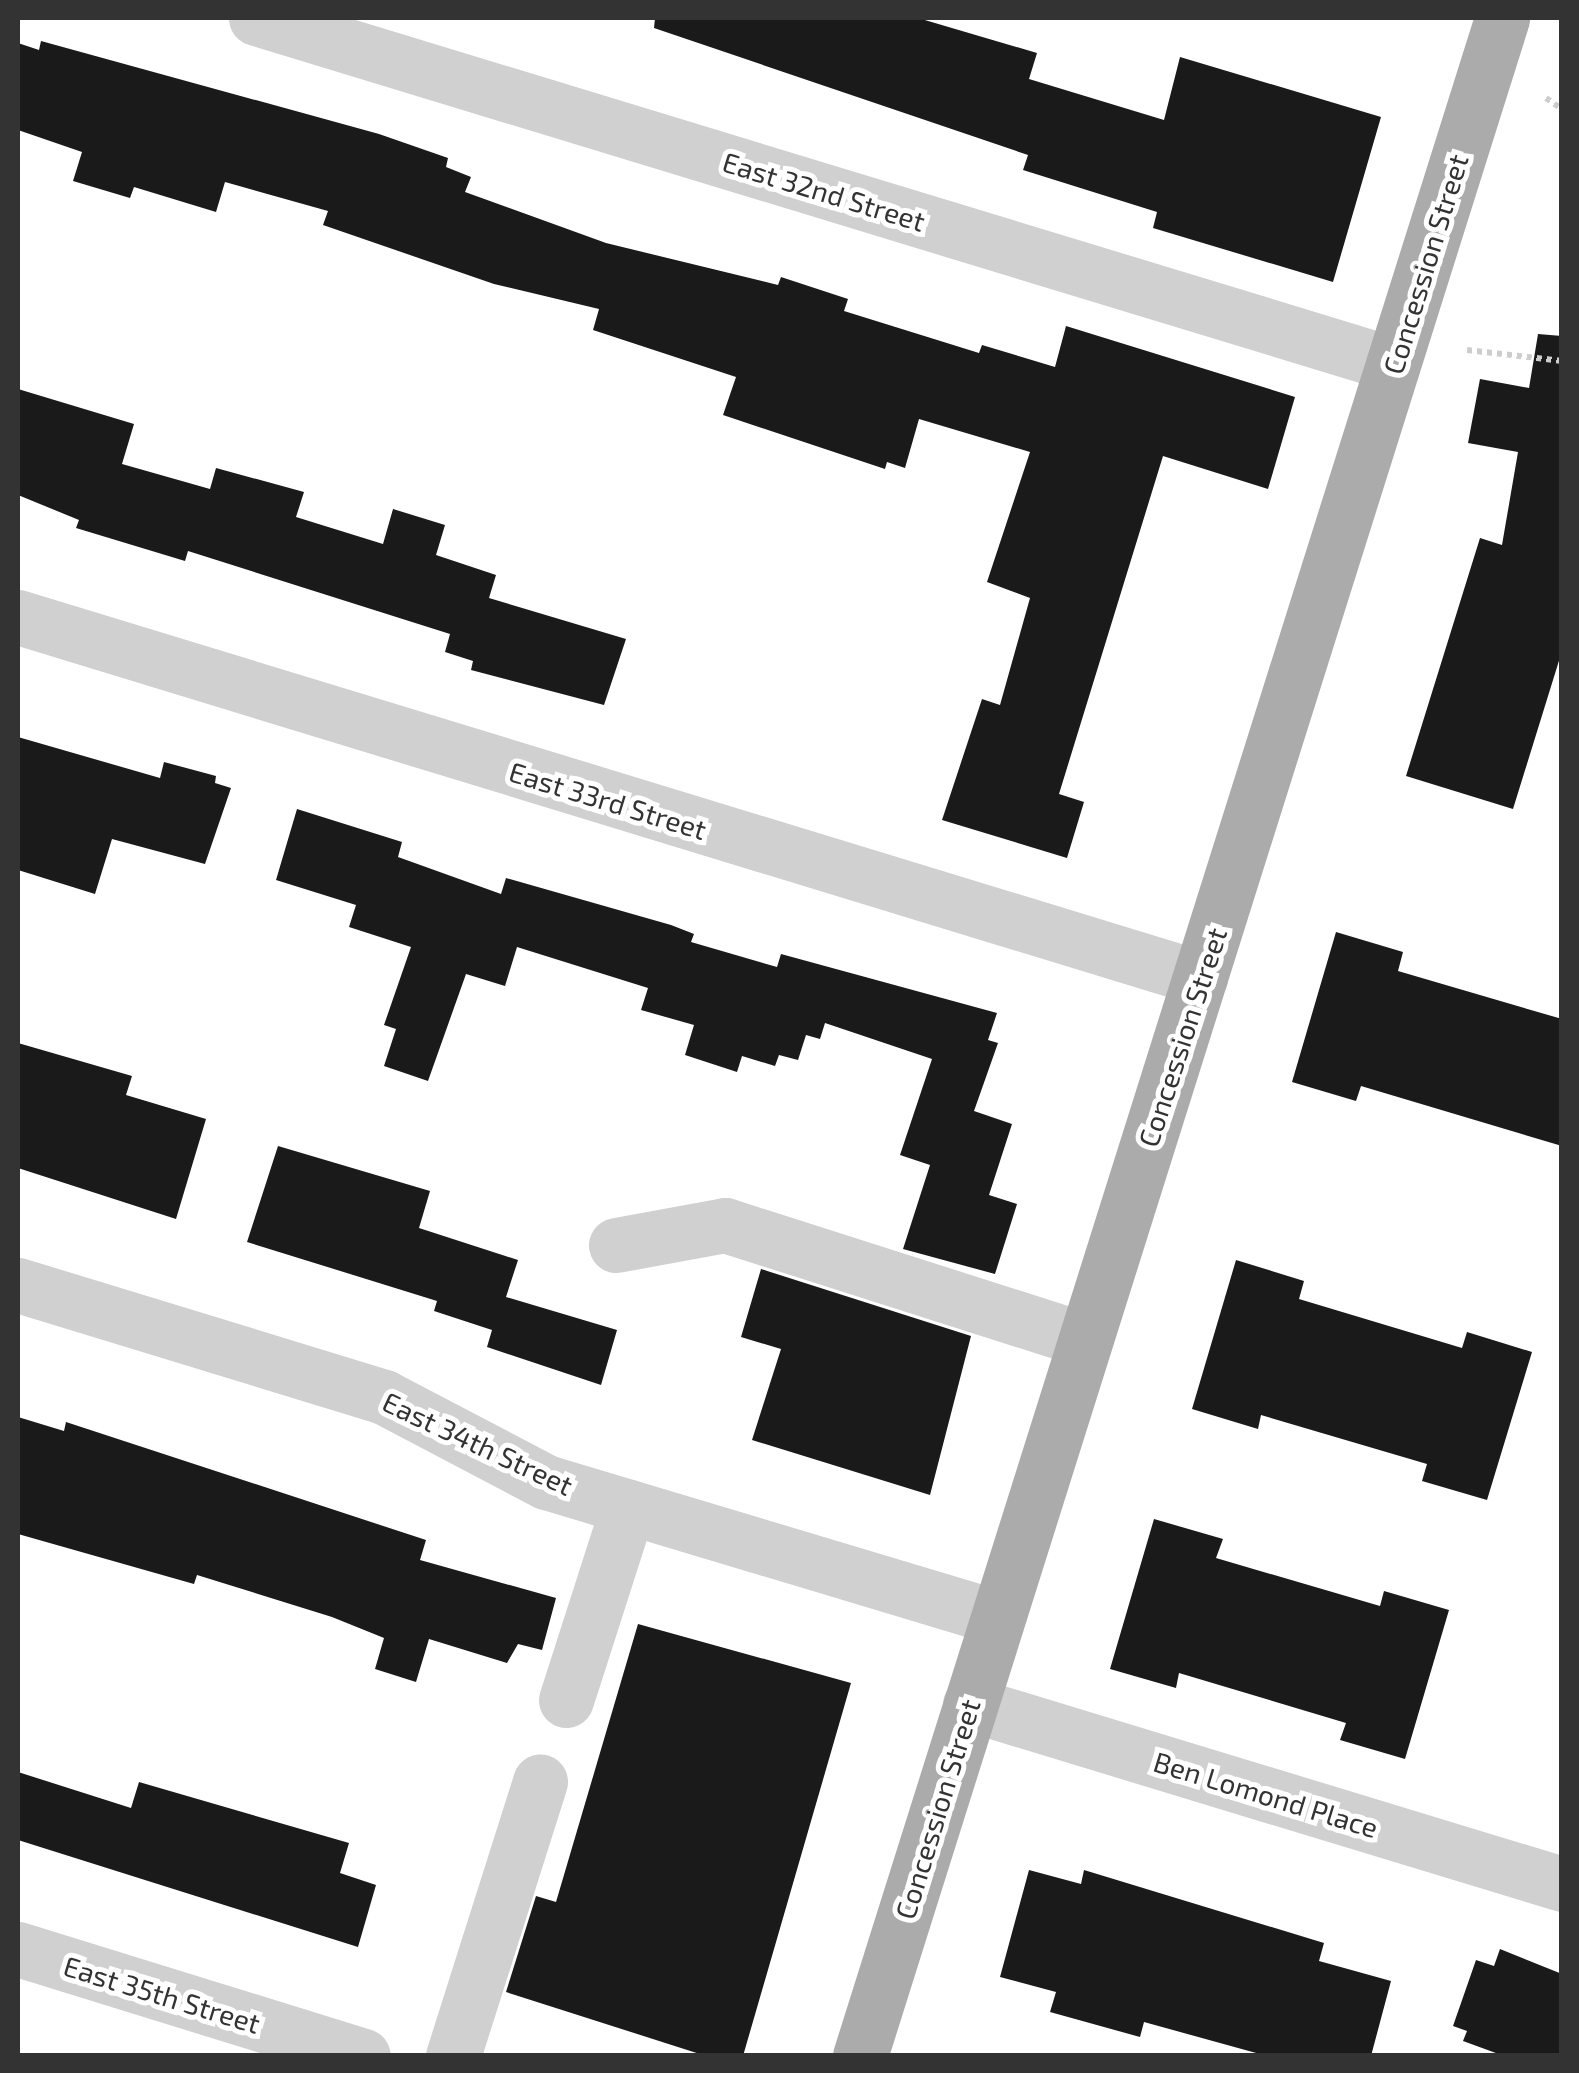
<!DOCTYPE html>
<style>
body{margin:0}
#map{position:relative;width:1579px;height:2073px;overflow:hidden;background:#fff;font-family:"Exo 2",sans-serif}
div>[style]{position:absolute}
.building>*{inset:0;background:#1a1a1a}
.path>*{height:6px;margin-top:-3px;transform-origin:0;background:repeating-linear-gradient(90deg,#cdcdcd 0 5px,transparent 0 10px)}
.minor>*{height:55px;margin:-27.5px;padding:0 27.5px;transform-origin:27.5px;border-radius:27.5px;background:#d0d0d0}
.major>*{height:55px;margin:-27.5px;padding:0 27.5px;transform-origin:27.5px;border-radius:27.5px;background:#ababab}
span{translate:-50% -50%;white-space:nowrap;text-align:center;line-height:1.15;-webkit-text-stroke:10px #fff;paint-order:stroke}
.street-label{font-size:28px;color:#333}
.frame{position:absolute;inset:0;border:20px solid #333;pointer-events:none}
</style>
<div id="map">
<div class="building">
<i style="clip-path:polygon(655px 18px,918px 18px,1037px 53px,1029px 79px,1164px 120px,1180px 57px,1381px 117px,1333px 282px,1153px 228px,1157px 212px,1023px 170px,1028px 155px,654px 28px)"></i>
<i style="clip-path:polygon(41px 41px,379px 134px,448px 158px,446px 167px,471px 177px,465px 192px,606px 243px,778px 285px,781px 277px,848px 299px,844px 311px,979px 353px,982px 345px,1055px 367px,1066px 326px,1295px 397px,1268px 489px,1163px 456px,1059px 794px,1084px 802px,1067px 858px,942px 820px,982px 699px,1000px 705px,1030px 598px,987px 582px,1030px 452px,919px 419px,905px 468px,887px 462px,885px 469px,723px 415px,736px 377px,593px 330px,599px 309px,494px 284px,323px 225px,328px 211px,225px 182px,216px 212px,134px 187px,130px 198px,73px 181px,82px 152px,18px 130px,18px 43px,39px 50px)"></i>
<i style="clip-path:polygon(1538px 334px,1562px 336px,1562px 651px,1513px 809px,1406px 776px,1480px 538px,1502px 545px,1518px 452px,1468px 443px,1480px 379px,1529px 388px)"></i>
<i style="clip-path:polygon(18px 389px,134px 424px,122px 464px,210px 489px,216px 468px,304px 492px,296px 517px,383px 544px,393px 509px,445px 525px,436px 555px,496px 575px,489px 598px,626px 639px,604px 705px,471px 670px,473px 661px,445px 652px,450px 634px,188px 551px,185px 561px,76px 528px,79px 520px,18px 495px)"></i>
<i style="clip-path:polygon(18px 737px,160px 778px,164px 762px,216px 776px,215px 783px,231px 788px,205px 864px,112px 839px,95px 894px,18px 870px)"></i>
<i style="clip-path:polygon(297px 809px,402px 842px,398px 857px,501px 894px,506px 878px,671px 925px,694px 934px,691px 942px,777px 967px,781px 954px,997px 1013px,988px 1040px,998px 1043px,974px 1111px,1012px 1124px,989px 1195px,1017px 1204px,995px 1274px,903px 1249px,930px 1165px,900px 1155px,932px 1059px,825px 1023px,820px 1039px,806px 1035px,798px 1060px,779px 1055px,775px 1066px,742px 1056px,737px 1072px,685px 1055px,694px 1025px,641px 1010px,648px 988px,517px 947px,505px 986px,466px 974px,428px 1081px,384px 1066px,396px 1029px,384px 1025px,411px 947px,349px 927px,356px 905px,276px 880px)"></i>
<i style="clip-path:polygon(1336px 932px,1403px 952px,1398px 971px,1562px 1019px,1562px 1146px,1361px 1086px,1356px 1101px,1292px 1082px)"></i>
<i style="clip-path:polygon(18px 1043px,132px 1076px,126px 1095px,206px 1119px,176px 1219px,18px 1168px)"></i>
<i style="clip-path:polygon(278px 1146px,430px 1191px,419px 1228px,518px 1260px,506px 1297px,617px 1330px,601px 1385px,487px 1347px,492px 1330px,434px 1311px,437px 1301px,247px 1242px)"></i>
<i style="clip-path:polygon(1236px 1260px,1304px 1281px,1299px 1299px,1462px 1348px,1467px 1332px,1532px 1352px,1487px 1500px,1422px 1481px,1427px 1464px,1261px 1415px,1258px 1429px,1192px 1409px)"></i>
<i style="clip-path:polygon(761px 1269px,971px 1336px,930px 1495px,752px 1440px,781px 1349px,741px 1337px)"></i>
<i style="clip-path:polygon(18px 1417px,64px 1431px,66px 1422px,426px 1540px,420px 1560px,556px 1598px,542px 1650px,518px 1644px,507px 1663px,429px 1639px,416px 1682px,375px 1669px,384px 1638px,332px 1617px,197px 1575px,194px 1584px,18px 1534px)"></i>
<i style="clip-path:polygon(1154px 1519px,1223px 1539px,1216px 1558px,1380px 1606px,1384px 1591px,1449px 1610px,1405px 1759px,1340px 1740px,1346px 1723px,1179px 1673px,1176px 1688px,1110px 1669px)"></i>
<i style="clip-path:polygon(638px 1624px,851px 1683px,743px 2056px,706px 2056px,506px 1992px,536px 1896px,556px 1902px)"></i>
<i style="clip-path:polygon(18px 1772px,131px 1808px,139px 1782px,349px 1843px,340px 1873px,376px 1885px,358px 1947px,18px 1840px)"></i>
<i style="clip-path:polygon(1029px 1870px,1081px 1884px,1084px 1870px,1324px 1943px,1319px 1961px,1391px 1981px,1371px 2056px,1267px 2056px,1144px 2022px,1140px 2037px,1050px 2012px,1056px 1992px,1000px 1977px)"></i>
<i style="clip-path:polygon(1500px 1949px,1562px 1974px,1562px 2056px,1504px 2056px,1463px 2041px,1467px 2031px,1453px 2026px,1476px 1960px,1494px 1966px)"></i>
</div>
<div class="path">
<i style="left:1546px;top:98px;width:19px;rotate:35deg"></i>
<i style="left:1467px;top:350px;width:96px;rotate:6.6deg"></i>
</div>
<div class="minor">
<i style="left:256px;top:18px;width:1188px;rotate:16.93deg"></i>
<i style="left:18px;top:617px;width:1236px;rotate:16.98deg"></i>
<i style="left:616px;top:1245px;width:111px;rotate:-10.4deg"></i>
<i style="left:725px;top:1225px;width:378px;rotate:17.7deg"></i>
<i style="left:18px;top:1285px;width:383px;rotate:17deg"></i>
<i style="left:384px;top:1397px;width:183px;rotate:27.7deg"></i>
<i style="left:546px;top:1482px;width:471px;rotate:16.7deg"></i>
<i style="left:566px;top:1700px;width:203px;rotate:-72.2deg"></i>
<i style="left:970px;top:1704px;width:619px;rotate:16.91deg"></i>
<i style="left:18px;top:1949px;width:361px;rotate:17.2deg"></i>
<i style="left:453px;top:2056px;width:288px;rotate:-72.4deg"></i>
</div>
<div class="major">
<i style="left:860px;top:2056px;width:2137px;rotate:-72.51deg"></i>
</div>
<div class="street-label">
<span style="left:824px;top:191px;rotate:17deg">East 32nd Street</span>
<span style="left:1425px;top:264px;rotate:-73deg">Concession Street</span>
<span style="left:608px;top:800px;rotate:17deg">East 33rd Street</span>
<span style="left:1182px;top:1037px;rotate:-72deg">Concession Street</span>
<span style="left:478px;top:1443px;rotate:25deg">East 34th Street</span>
<span style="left:1266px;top:1794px;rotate:17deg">Ben Lomond Place</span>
<span style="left:937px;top:1809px;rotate:-73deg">Concession Street</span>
<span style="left:162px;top:1994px;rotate:17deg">East 35th Street</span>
</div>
<div class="frame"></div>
</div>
